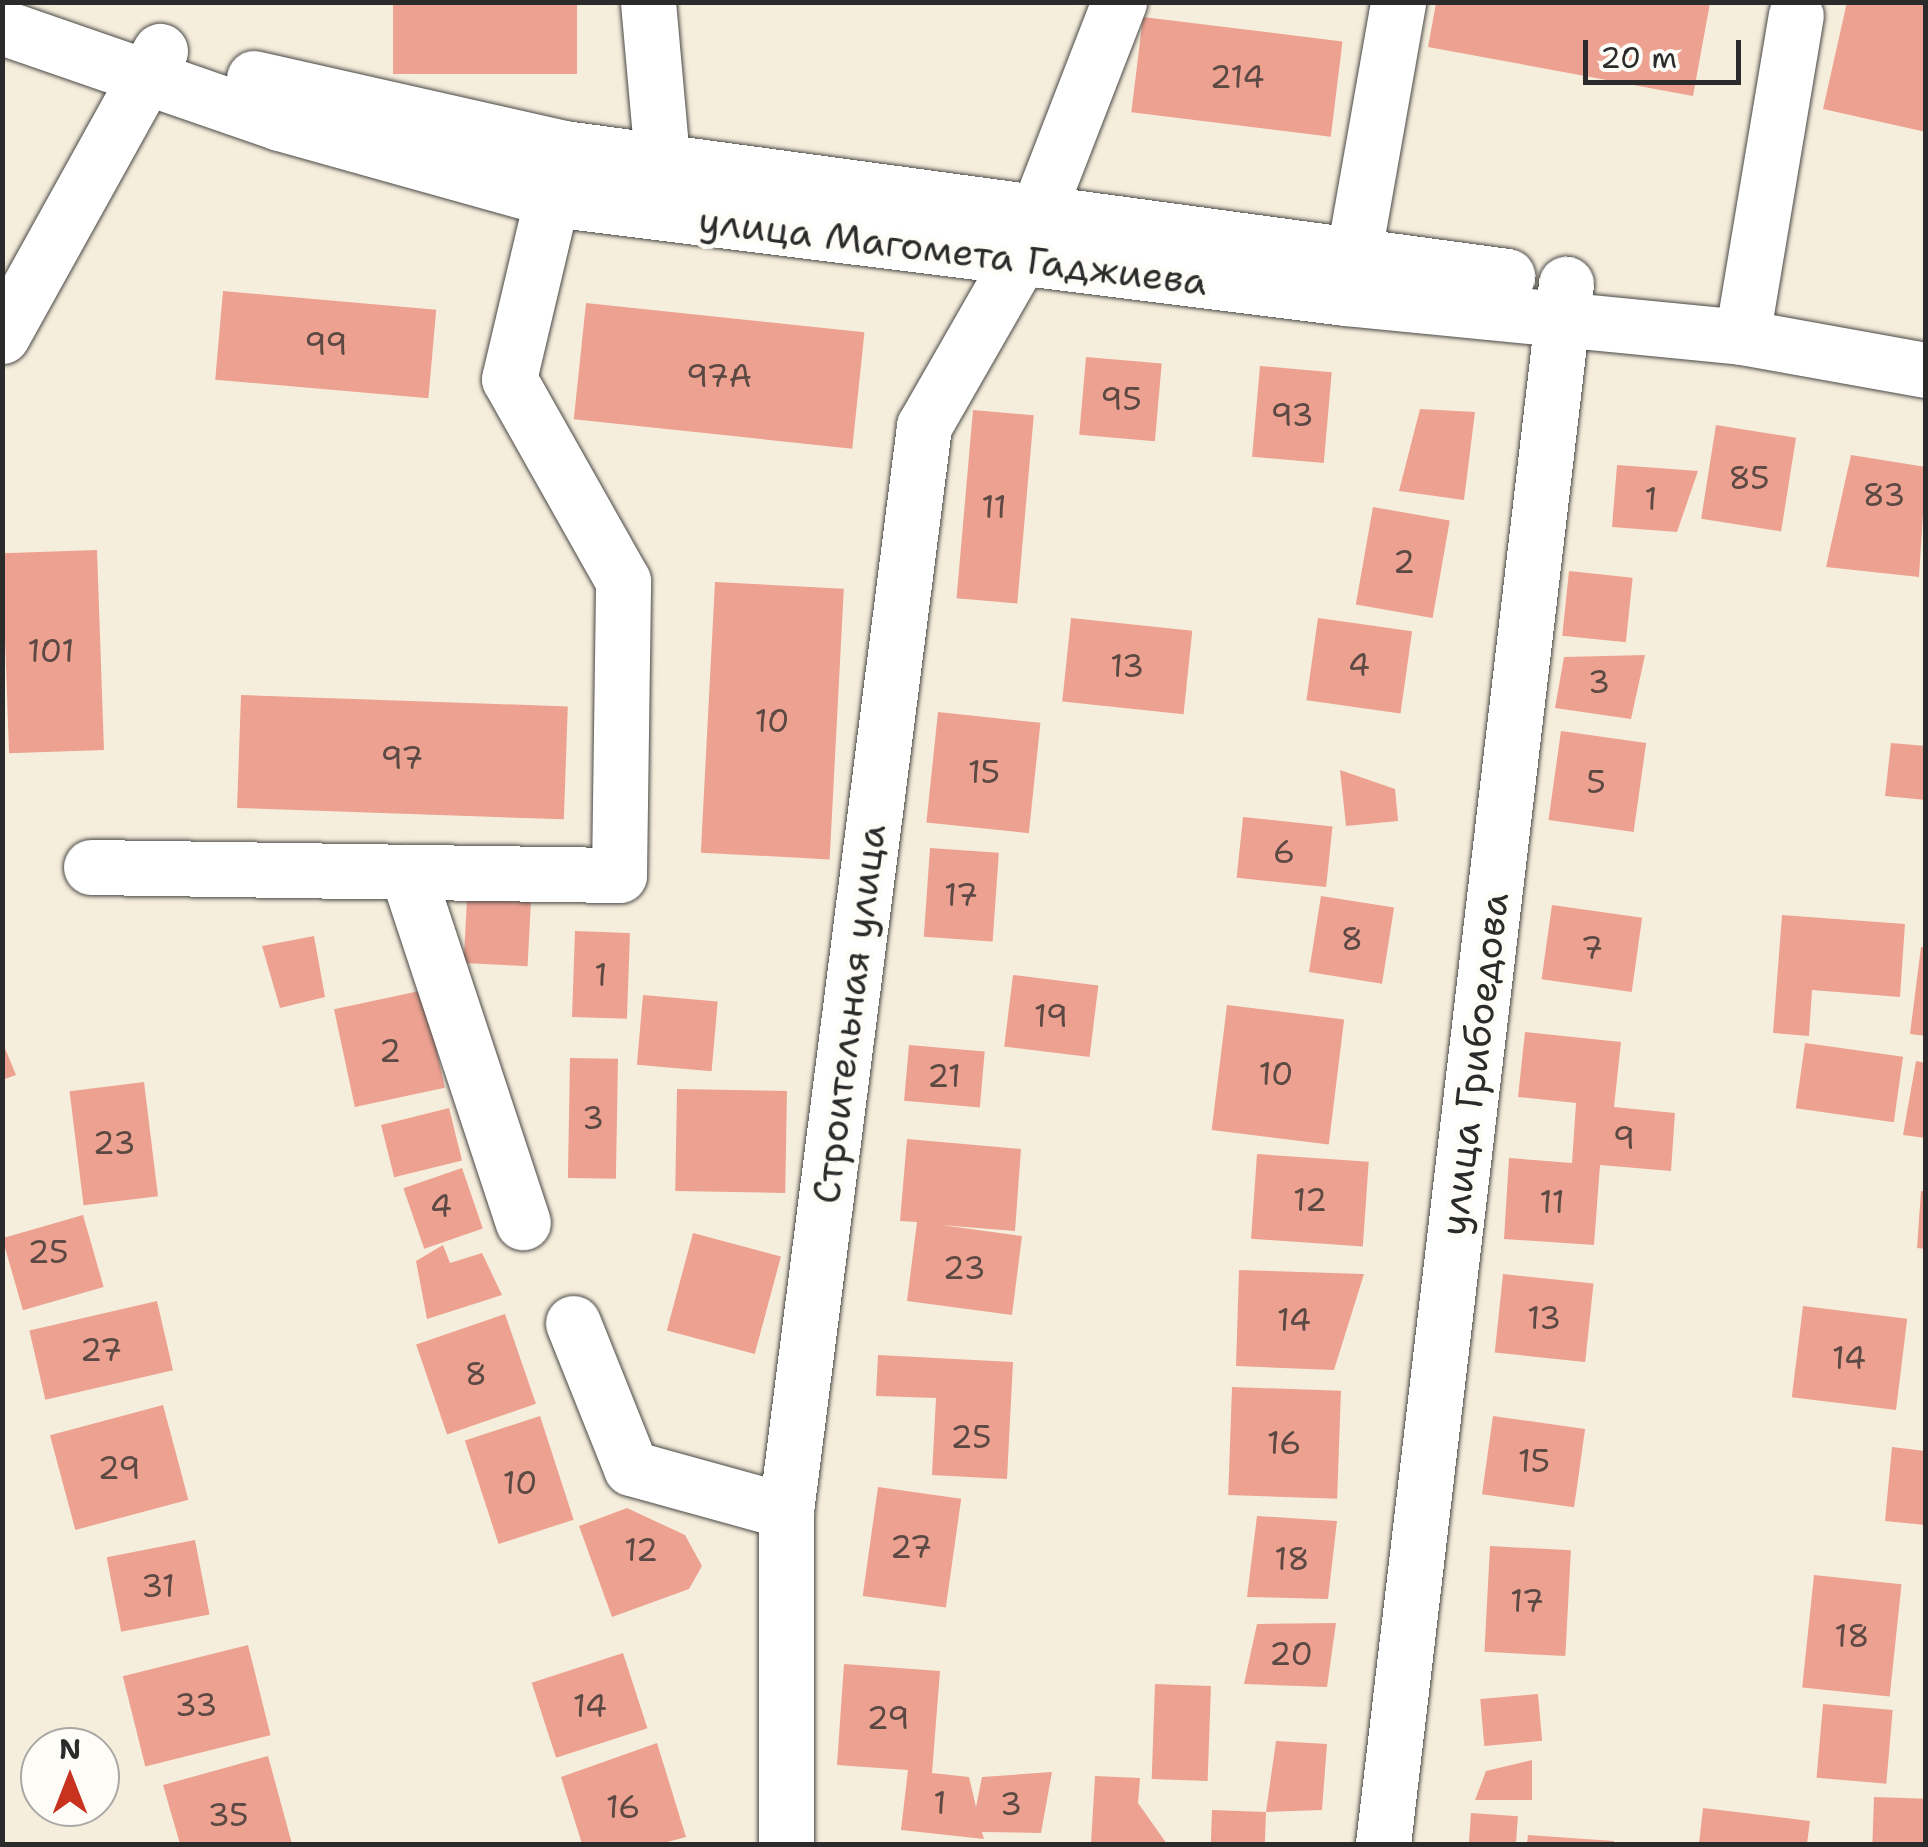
<!DOCTYPE html>
<meta charset="utf-8">
<style>
body{margin:0}
#map{position:relative;width:1928px;height:1847px;overflow:hidden;background:#f6eedc;font-family:"Shantell Sans",sans-serif}
div>[style]{position:absolute}
.building>*{inset:0;background:#eda291;transform-origin:0 0}
.roads{filter:drop-shadow(0 0 2px #494846) drop-shadow(0 0 2px #494846)}
.minor>*{height:55px;margin:-27.5px;padding:0 27.5px;transform-origin:27.5px;border-radius:27.5px;background:#fff}
.major>*{height:55px;margin:-27.5px;padding:0 27.5px;transform-origin:27.5px;border-radius:27.5px;background:#fff}
span{translate:-50% -50%;white-space:nowrap;text-align:center;line-height:1.15;-webkit-text-stroke:10px #fdfcf7;paint-order:stroke}
.number-label{font-size:32px;color:#5c4944}
.number-label span{-webkit-text-stroke-width:0}
.street-label{font-size:38px;color:#2b2b2b}
.frame{position:absolute;inset:0;border:5px solid #2b2b2b;pointer-events:none}
.north{position:absolute;left:20px;top:1727px;width:100px;height:100px;box-sizing:border-box;background:#fdfcf7;border:2px solid #a9a8a5;border-radius:50%;rotate:0deg;font-size:28px;font-weight:700;line-height:40px;text-align:center;color:#2b2b2b}
.north::after{content:'';display:block;margin:auto;width:35px;height:45px;background:#c8321e;clip-path:polygon(50% 0,100% 100%,50% 72%,0 100%)}
.scale{position:absolute;left:1583px;top:40px;width:158px;height:45px;box-sizing:border-box;border:5px solid #2b2b2b;border-top:0;padding-left:12px;font-size:30px;line-height:35px;white-space:nowrap;color:#2b2b2b;-webkit-text-stroke:8px #fdfcf7;paint-order:stroke}
</style>
<div id="map">
<div class="building">
<i style="left:393px;top:2px;width:184px;height:72px"></i>
<i style="clip-path:polygon(1847px 2px,1926px 2px,1926px 132px,1823px 109px)"></i>
<i style="clip-path:polygon(1436px 3px,1710px 3px,1693px 96px,1428px 47px)"></i>
<i style="left:1143px;top:17px;width:201px;height:96px;rotate:7deg"></i>
<i style="left:223px;top:291px;width:214px;height:89px;rotate:5deg"></i>
<i style="left:586px;top:303px;width:280px;height:117px;rotate:6deg"></i>
<i style="left:1086px;top:357px;width:76px;height:78px;rotate:5deg"></i>
<i style="left:1260px;top:366px;width:72px;height:91px;rotate:5deg"></i>
<i style="clip-path:polygon(1420px 409px,1475px 412px,1464px 500px,1399px 491px)"></i>
<i style="left:973px;top:410px;width:61px;height:189px;rotate:5deg"></i>
<i style="left:1716px;top:425px;width:81px;height:95px;rotate:9deg"></i>
<i style="clip-path:polygon(1851px 455px,1926px 467px,1919px 577px,1826px 567px)"></i>
<i style="clip-path:polygon(1617px 465px,1698px 471px,1677px 532px,1612px 527px)"></i>
<i style="left:1373px;top:507px;width:78px;height:99px;rotate:10deg"></i>
<i style="left:97px;top:550px;width:200px;height:95px;rotate:88deg"></i>
<i style="left:1569px;top:571px;width:64px;height:65px;rotate:6deg"></i>
<i style="left:715px;top:582px;width:129px;height:271px;rotate:3deg"></i>
<i style="left:1071px;top:618px;width:122px;height:84px;rotate:6deg"></i>
<i style="left:1318px;top:618px;width:95px;height:83px;rotate:8deg"></i>
<i style="clip-path:polygon(1645px 655px,1631px 719px,1555px 708px,1564px 657px)"></i>
<i style="left:241px;top:695px;width:327px;height:113px;rotate:2deg"></i>
<i style="left:938px;top:712px;width:103px;height:111px;rotate:6deg"></i>
<i style="left:1561px;top:731px;width:86px;height:90px;rotate:8deg"></i>
<i style="clip-path:polygon(1891px 743px,1926px 746px,1926px 800px,1885px 796px)"></i>
<i style="clip-path:polygon(1340px 770px,1395px 789px,1398px 821px,1346px 826px)"></i>
<i style="left:1243px;top:817px;width:90px;height:61px;rotate:6deg"></i>
<i style="left:930px;top:848px;width:69px;height:89px;rotate:4deg"></i>
<i style="left:1321px;top:896px;width:74px;height:77px;rotate:9deg"></i>
<i style="left:467px;top:899px;width:64px;height:64px;rotate:3deg"></i>
<i style="left:1552px;top:905px;width:91px;height:75px;rotate:8deg"></i>
<i style="clip-path:polygon(1782px 915px,1905px 924px,1900px 997px,1812px 990px,1809px 1036px,1773px 1033px)"></i>
<i style="left:575px;top:931px;width:55px;height:86px;rotate:2deg"></i>
<i style="clip-path:polygon(314px 936px,325px 997px,280px 1008px,262px 946px)"></i>
<i style="clip-path:polygon(1921px 947px,1926px 947px,1926px 1036px,1910px 1034px)"></i>
<i style="left:1013px;top:975px;width:86px;height:72px;rotate:7deg"></i>
<i style="left:424px;top:990px;width:100px;height:92px;rotate:78deg"></i>
<i style="left:643px;top:995px;width:75px;height:70px;rotate:5deg"></i>
<i style="left:1227px;top:1005px;width:118px;height:126px;rotate:7deg"></i>
<i style="clip-path:polygon(1525px 1032px,1621px 1042px,1614px 1107px,1675px 1113px,1671px 1171px,1600px 1165px,1594px 1245px,1504px 1239px,1509px 1158px,1572px 1163px,1576px 1103px,1518px 1097px)"></i>
<i style="clip-path:polygon(2px 1041px,16px 1075px,2px 1080px)"></i>
<i style="left:1805px;top:1043px;width:99px;height:66px;rotate:8deg"></i>
<i style="left:909px;top:1045px;width:76px;height:56px;rotate:5deg"></i>
<i style="left:570px;top:1058px;width:48px;height:120px;rotate:1deg"></i>
<i style="clip-path:polygon(1916px 1061px,1926px 1063px,1926px 1138px,1903px 1135px)"></i>
<i style="left:144px;top:1082px;width:115px;height:75px;rotate:83deg"></i>
<i style="left:677px;top:1089px;width:110px;height:102px;rotate:1deg"></i>
<i style="left:449px;top:1108px;width:54px;height:70px;rotate:76deg"></i>
<i style="clip-path:polygon(907px 1139px,1021px 1149px,1015px 1231px,941px 1225px,1022px 1236px,1012px 1315px,907px 1301px,917px 1222px,900px 1221px)"></i>
<i style="left:1257px;top:1154px;width:112px;height:85px;rotate:4deg"></i>
<i style="left:462px;top:1168px;width:64px;height:62px;rotate:71deg"></i>
<i style="clip-path:polygon(1921px 1191px,1926px 1192px,1926px 1249px,1917px 1248px)"></i>
<i style="left:83px;top:1215px;width:75px;height:84px;rotate:74deg"></i>
<i style="left:693px;top:1233px;width:91px;height:101px;rotate:15deg"></i>
<i style="clip-path:polygon(443px 1245px,450px 1263px,482px 1253px,502px 1295px,427px 1319px,416px 1261px)"></i>
<i style="clip-path:polygon(1239px 1270px,1364px 1274px,1334px 1370px,1236px 1366px)"></i>
<i style="left:1503px;top:1274px;width:91px;height:79px;rotate:6deg"></i>
<i style="left:157px;top:1301px;width:71px;height:131px;rotate:77deg"></i>
<i style="left:1803px;top:1306px;width:105px;height:92px;rotate:7deg"></i>
<i style="left:505px;top:1314px;width:95px;height:94px;rotate:71deg"></i>
<i style="clip-path:polygon(878px 1355px,1013px 1362px,1007px 1479px,932px 1475px,936px 1398px,876px 1396px)"></i>
<i style="left:1232px;top:1387px;width:109px;height:108px;rotate:2deg"></i>
<i style="left:163px;top:1405px;width:98px;height:117px;rotate:75deg"></i>
<i style="left:540px;top:1416px;width:109px;height:79px;rotate:72deg"></i>
<i style="left:1493px;top:1416px;width:93px;height:79px;rotate:8deg"></i>
<i style="clip-path:polygon(1892px 1447px,1926px 1451px,1926px 1525px,1885px 1521px)"></i>
<i style="left:878px;top:1487px;width:84px;height:110px;rotate:8deg"></i>
<i style="clip-path:polygon(627px 1508px,685px 1535px,702px 1566px,689px 1589px,612px 1617px,579px 1526px)"></i>
<i style="clip-path:polygon(1257px 1516px,1337px 1521px,1328px 1599px,1247px 1597px)"></i>
<i style="left:195px;top:1540px;width:76px;height:90px;rotate:79deg"></i>
<i style="left:1490px;top:1546px;width:81px;height:106px;rotate:3deg"></i>
<i style="left:1814px;top:1575px;width:88px;height:113px;rotate:6deg"></i>
<i style="clip-path:polygon(1336px 1623px,1327px 1687px,1244px 1684px,1257px 1624px)"></i>
<i style="left:248px;top:1645px;width:93px;height:129px;rotate:76deg"></i>
<i style="left:623px;top:1653px;width:79px;height:96px;rotate:72deg"></i>
<i style="clip-path:polygon(844px 1664px,940px 1671px,932px 1773px,969px 1777px,976px 1807px,982px 1777px,1052px 1772px,1041px 1833px,982px 1832px,984px 1839px,901px 1830px,908px 1770px,837px 1765px)"></i>
<i style="left:1155px;top:1684px;width:56px;height:95px;rotate:2deg"></i>
<i style="left:1538px;top:1694px;width:47px;height:58px;rotate:85deg"></i>
<i style="left:1823px;top:1704px;width:70px;height:74px;rotate:5deg"></i>
<i style="clip-path:polygon(1276px 1741px,1327px 1744px,1322px 1810px,1266px 1812px)"></i>
<i style="clip-path:polygon(657px 1743px,686px 1837px,660px 1844px,582px 1844px,561px 1777px)"></i>
<i style="clip-path:polygon(268px 1756px,292px 1844px,180px 1844px,163px 1785px)"></i>
<i style="clip-path:polygon(1532px 1760px,1532px 1800px,1475px 1800px,1486px 1771px)"></i>
<i style="clip-path:polygon(1095px 1776px,1140px 1778px,1138px 1803px,1167px 1844px,1091px 1844px)"></i>
<i style="left:1874px;top:1797px;width:52px;height:47px;rotate:2deg"></i>
<i style="clip-path:polygon(1703px 1808px,1810px 1821px,1807px 1844px,1699px 1844px)"></i>
<i style="left:1212px;top:1810px;width:54px;height:34px;rotate:2deg"></i>
<i style="left:1471px;top:1813px;width:47px;height:29px;rotate:4deg"></i>
<i style="clip-path:polygon(1528px 1835px,1614px 1841px,1614px 1844px,1527px 1844px)"></i>
</div>
<div class="roads">
<div class="minor">
<i style="left:648px;top:2px;width:157px;rotate:84.9deg"></i>
<i style="left:662px;top:158px;width:51px;rotate:96.7deg"></i>
<i style="left:1346px;top:298px;width:301px;rotate:-80deg"></i>
<i style="left:2px;top:336px;width:326px;rotate:-61deg"></i>
<i style="left:1742px;top:337px;width:326px;rotate:-80.5deg"></i>
<i style="left:91px;top:867px;width:528px;rotate:0.87deg"></i>
<i style="left:619px;top:875px;width:294px;rotate:-89.2deg"></i>
<i style="left:623px;top:581px;width:232px;rotate:-119.4deg"></i>
<i style="left:509px;top:379px;width:234px;rotate:-76.7deg"></i>
<i style="left:407px;top:872px;width:369px;rotate:71.7deg"></i>
<i style="left:573px;top:1323px;width:156px;rotate:68.2deg"></i>
<i style="left:631px;top:1468px;width:161px;rotate:15.5deg"></i>
<i style="left:786px;top:1844px;width:333px;rotate:-90deg"></i>
<i style="left:786px;top:1511px;width:1094px;rotate:-82.75deg"></i>
<i style="left:924px;top:426px;width:191px;rotate:-60.2deg"></i>
<i style="left:1019px;top:260px;width:277px;rotate:-68.8deg"></i>
<i style="left:1383px;top:1844px;width:1571px;rotate:-83.31deg"></i>
</div>
<div class="major">
<i style="left:2px;top:27px;width:293px;rotate:19.1deg"></i>
<i style="left:279px;top:123px;width:283px;rotate:15.6deg"></i>
<i style="left:552px;top:199px;width:800px;rotate:7.11deg"></i>
<i style="left:1346px;top:298px;width:398px;rotate:5.6deg"></i>
<i style="left:1742px;top:337px;width:187px;rotate:10.2deg"></i>
<i style="left:254px;top:78px;width:318px;rotate:12.7deg"></i>
<i style="left:564px;top:148px;width:952px;rotate:7.73deg"></i>
</div>
</div>
<div class="number-label">
<span style="left:1237px;top:77px">214</span>
<span style="left:326px;top:344px">99</span>
<span style="left:719px;top:376px">97А</span>
<span style="left:1121px;top:399px">95</span>
<span style="left:1292px;top:415px">93</span>
<span style="left:1749px;top:478px">85</span>
<span style="left:1884px;top:495px">83</span>
<span style="left:1651px;top:499px">1</span>
<span style="left:994px;top:507px">11</span>
<span style="left:1404px;top:562px">2</span>
<span style="left:51px;top:651px">101</span>
<span style="left:1359px;top:665px">4</span>
<span style="left:1127px;top:666px">13</span>
<span style="left:1599px;top:682px">3</span>
<span style="left:772px;top:721px">10</span>
<span style="left:402px;top:758px">97</span>
<span style="left:984px;top:772px">15</span>
<span style="left:1596px;top:782px">5</span>
<span style="left:1284px;top:852px">6</span>
<span style="left:961px;top:895px">17</span>
<span style="left:1352px;top:939px">8</span>
<span style="left:1592px;top:948px">7</span>
<span style="left:601px;top:975px">1</span>
<span style="left:1051px;top:1016px">19</span>
<span style="left:390px;top:1051px">2</span>
<span style="left:1276px;top:1074px">10</span>
<span style="left:944px;top:1076px">21</span>
<span style="left:593px;top:1118px">3</span>
<span style="left:1624px;top:1138px">9</span>
<span style="left:114px;top:1143px">23</span>
<span style="left:1310px;top:1200px">12</span>
<span style="left:1552px;top:1202px">11</span>
<span style="left:441px;top:1206px">4</span>
<span style="left:48px;top:1252px">25</span>
<span style="left:964px;top:1268px">23</span>
<span style="left:1544px;top:1318px">13</span>
<span style="left:1294px;top:1320px">14</span>
<span style="left:101px;top:1350px">27</span>
<span style="left:1849px;top:1358px">14</span>
<span style="left:476px;top:1374px">8</span>
<span style="left:971px;top:1437px">25</span>
<span style="left:1284px;top:1443px">16</span>
<span style="left:1534px;top:1461px">15</span>
<span style="left:119px;top:1468px">29</span>
<span style="left:520px;top:1483px">10</span>
<span style="left:911px;top:1547px">27</span>
<span style="left:641px;top:1550px">12</span>
<span style="left:1292px;top:1559px">18</span>
<span style="left:158px;top:1586px">31</span>
<span style="left:1527px;top:1601px">17</span>
<span style="left:1852px;top:1636px">18</span>
<span style="left:1291px;top:1654px">20</span>
<span style="left:196px;top:1705px">33</span>
<span style="left:590px;top:1706px">14</span>
<span style="left:888px;top:1718px">29</span>
<span style="left:940px;top:1803px">1</span>
<span style="left:1011px;top:1804px">3</span>
<span style="left:623px;top:1807px">16</span>
<span style="left:228px;top:1815px">35</span>
</div>
<div class="street-label">
<span style="left:953px;top:251px;rotate:7deg">улица Магомета Гаджиева</span>
<span style="left:849px;top:1014px;rotate:-83deg">Строительная улица</span>
<span style="left:1474px;top:1064px;rotate:-83deg">улица Грибоедова</span>
</div>
<div class="frame"></div>
<div class="north">N</div>
<div class="scale">20 m</div>
</div>
